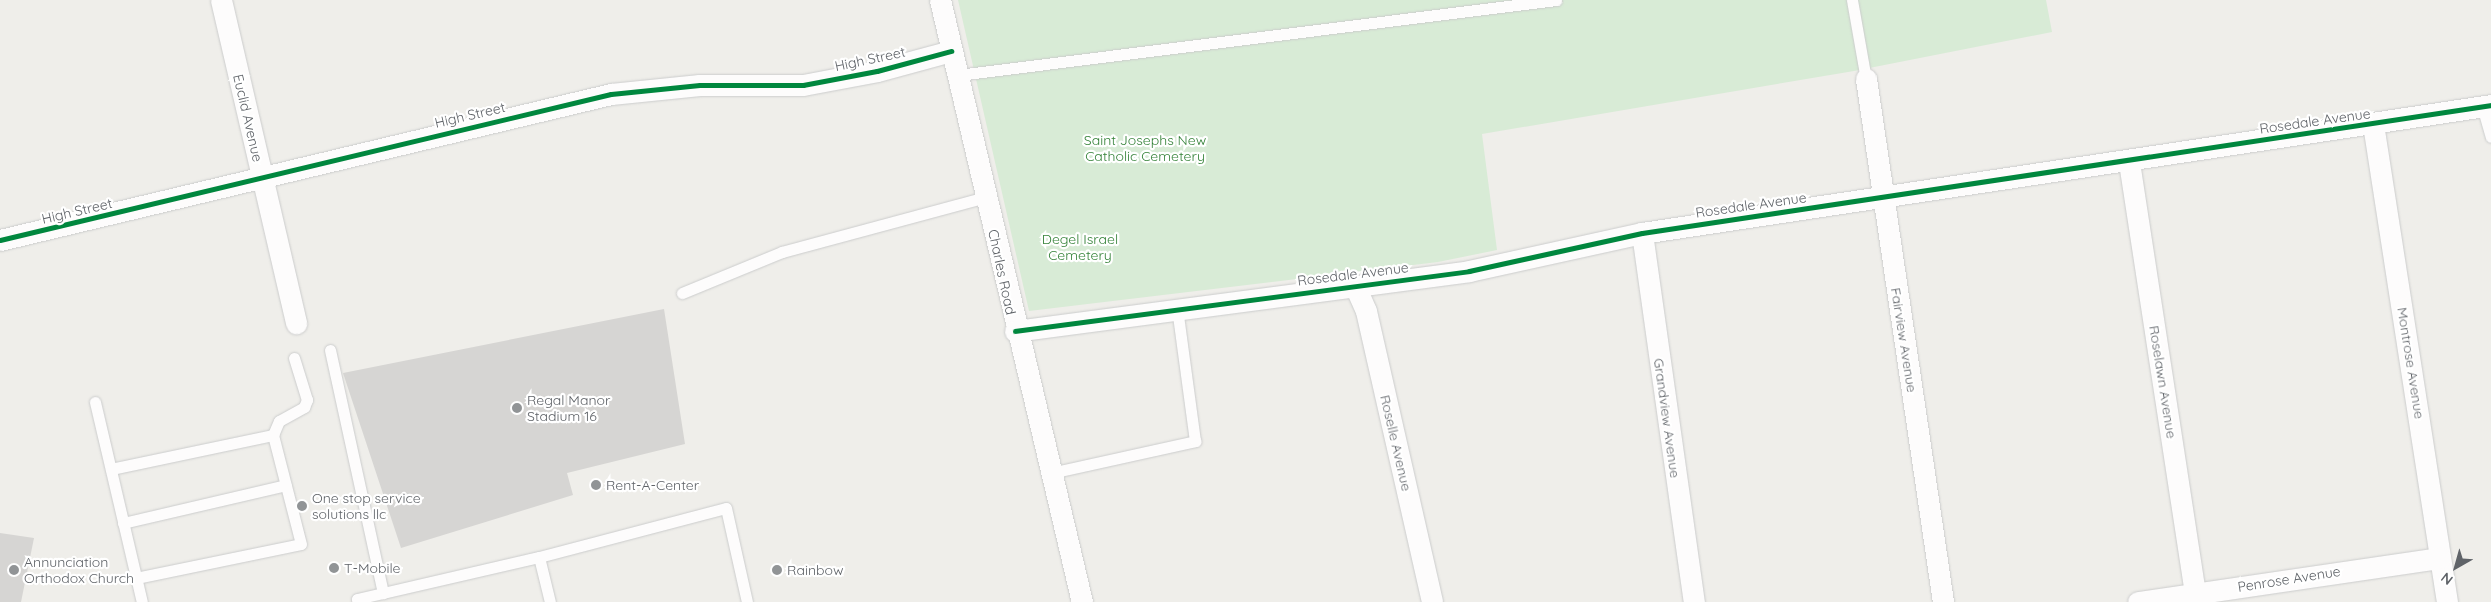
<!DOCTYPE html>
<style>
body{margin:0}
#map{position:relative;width:2491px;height:602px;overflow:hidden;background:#efeeea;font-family:Quicksand,sans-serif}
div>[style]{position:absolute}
.green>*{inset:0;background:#d8ebd6}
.building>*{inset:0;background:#d6d5d3}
.roads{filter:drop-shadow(0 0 1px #cbcccc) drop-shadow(0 0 1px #cbcccc)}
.service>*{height:11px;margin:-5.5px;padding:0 5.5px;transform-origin:5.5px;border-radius:5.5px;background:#fdfcfc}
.minor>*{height:21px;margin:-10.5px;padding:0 10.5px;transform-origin:10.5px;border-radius:10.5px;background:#fdfcfc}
.cycleway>*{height:5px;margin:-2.5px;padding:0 2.5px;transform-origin:2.5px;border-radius:2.5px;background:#00873e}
.dots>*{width:14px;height:14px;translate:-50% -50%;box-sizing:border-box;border:2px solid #fff;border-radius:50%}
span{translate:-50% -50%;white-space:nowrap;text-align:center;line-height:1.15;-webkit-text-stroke:4.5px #fff;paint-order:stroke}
.street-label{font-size:14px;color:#5f6368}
.park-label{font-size:14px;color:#348238}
.poi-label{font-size:14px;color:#5f6368}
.left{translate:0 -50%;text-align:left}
.north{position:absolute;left:2431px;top:542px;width:50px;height:50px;-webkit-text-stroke:4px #fff;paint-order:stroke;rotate:218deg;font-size:14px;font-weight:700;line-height:20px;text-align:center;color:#5f6368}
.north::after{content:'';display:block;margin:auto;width:18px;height:22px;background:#5f6368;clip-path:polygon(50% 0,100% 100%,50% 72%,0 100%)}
</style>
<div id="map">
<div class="green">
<i style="clip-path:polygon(958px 0,2046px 0,2052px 32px,1854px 71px,1482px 134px,1497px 250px,1438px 262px,1029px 311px)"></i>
</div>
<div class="building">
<i style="clip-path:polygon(664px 309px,685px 444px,567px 473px,573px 495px,401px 548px,343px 373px)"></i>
<i style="clip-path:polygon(0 533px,34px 538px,21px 602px,0 602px)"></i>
</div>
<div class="roads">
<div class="service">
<i style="left:1852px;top:0;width:80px;rotate:80deg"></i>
<i style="left:958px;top:75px;width:603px;rotate:-7.15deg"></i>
<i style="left:2482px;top:106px;width:32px;rotate:74deg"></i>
<i style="left:682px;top:293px;width:108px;rotate:-22.3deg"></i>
<i style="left:782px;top:252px;width:211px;rotate:-15.1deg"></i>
<i style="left:330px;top:350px;width:249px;rotate:77.7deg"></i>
<i style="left:95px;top:402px;width:205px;rotate:76.8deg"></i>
<i style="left:111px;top:469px;width:166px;rotate:-11.9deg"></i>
<i style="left:1051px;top:473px;width:148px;rotate:-12.5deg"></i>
<i style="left:1195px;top:441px;width:134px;rotate:-97.7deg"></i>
<i style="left:123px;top:523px;width:167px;rotate:-13.1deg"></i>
<i style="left:539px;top:557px;width:46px;rotate:76.3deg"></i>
<i style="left:136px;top:578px;width:168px;rotate:-11.6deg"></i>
<i style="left:301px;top:544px;width:113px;rotate:-104.4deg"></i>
<i style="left:273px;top:435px;width:15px;rotate:-67deg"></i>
<i style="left:279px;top:421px;width:29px;rotate:-29deg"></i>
<i style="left:304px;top:407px;width:8px;rotate:-67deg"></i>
<i style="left:307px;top:400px;width:44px;rotate:-107.2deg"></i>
<i style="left:358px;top:602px;width:3px;rotate:-108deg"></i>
<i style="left:357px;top:599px;width:187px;rotate:-13deg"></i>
<i style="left:539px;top:557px;width:193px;rotate:-14.7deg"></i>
<i style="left:726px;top:508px;width:96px;rotate:77.4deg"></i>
</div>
<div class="minor">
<i style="left:221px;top:0;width:332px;rotate:76.9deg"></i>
<i style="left:940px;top:0;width:619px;rotate:76.73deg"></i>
<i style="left:1866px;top:79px;width:529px;rotate:81.62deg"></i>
<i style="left:2373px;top:124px;width:484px;rotate:81.2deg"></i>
<i style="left:2129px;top:162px;width:445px;rotate:81.3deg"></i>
<i style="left:1642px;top:233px;width:373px;rotate:82deg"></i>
<i style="left:0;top:240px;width:628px;rotate:-13.44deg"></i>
<i style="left:611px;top:94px;width:89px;rotate:-5.8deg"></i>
<i style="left:700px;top:85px;width:103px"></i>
<i style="left:803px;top:85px;width:75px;rotate:-10.7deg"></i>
<i style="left:877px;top:71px;width:77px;rotate:-15.1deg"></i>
<i style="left:1355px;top:286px;width:27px;rotate:66deg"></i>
<i style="left:1366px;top:311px;width:298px;rotate:77.2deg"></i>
<i style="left:1015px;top:331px;width:458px;rotate:-7.5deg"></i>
<i style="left:1469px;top:271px;width:177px;rotate:-12.4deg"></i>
<i style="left:1642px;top:233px;width:859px;rotate:-8.57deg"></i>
<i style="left:2138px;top:602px;width:305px;rotate:-8.3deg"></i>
</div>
</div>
<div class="cycleway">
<i style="left:0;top:240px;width:628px;rotate:-13.44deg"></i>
<i style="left:611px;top:94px;width:89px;rotate:-5.8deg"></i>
<i style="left:700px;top:85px;width:103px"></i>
<i style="left:803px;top:85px;width:75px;rotate:-10.7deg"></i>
<i style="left:877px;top:71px;width:77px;rotate:-15.1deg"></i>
<i style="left:1015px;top:331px;width:458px;rotate:-7.5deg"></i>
<i style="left:1469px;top:271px;width:177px;rotate:-12.4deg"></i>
<i style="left:1642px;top:233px;width:859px;rotate:-8.57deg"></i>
</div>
<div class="dots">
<i style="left:517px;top:408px;background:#919496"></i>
<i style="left:596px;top:485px;background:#919496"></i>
<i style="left:302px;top:506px;background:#919496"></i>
<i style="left:334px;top:568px;background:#919496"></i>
<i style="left:14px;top:570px;background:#919496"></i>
<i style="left:777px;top:570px;background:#919496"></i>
</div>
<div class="street-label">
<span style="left:870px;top:59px;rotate:-12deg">High Street</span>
<span style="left:470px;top:115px;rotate:-13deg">High Street</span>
<span style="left:248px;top:118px;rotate:77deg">Euclid Avenue</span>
<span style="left:2315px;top:121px;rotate:-8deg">Rosedale Avenue</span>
<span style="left:1751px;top:205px;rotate:-8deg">Rosedale Avenue</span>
<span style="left:77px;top:211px;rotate:-13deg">High Street</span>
<span style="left:1002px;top:272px;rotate:78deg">Charles Road</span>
<span style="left:1353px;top:274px;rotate:-7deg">Rosedale Avenue</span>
<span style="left:1904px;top:340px;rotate:81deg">Fairview Avenue</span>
<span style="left:2411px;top:363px;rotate:81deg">Montrose Avenue</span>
<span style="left:2163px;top:382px;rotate:81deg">Roselawn Avenue</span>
<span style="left:1667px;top:418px;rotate:82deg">Grandview Avenue</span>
<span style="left:1396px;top:443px;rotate:77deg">Roselle Avenue</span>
<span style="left:2289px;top:579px;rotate:-9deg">Penrose Avenue</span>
</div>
<div class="park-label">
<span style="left:1145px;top:148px">Saint Josephs New<br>Catholic Cemetery</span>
<span style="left:1080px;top:247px">Degel Israel<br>Cemetery</span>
</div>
<div class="poi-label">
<span class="left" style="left:527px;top:408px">Regal Manor<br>Stadium 16</span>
<span class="left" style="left:606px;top:485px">Rent-A-Center</span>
<span class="left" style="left:312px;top:506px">One stop service<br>solutions llc</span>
<span class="left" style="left:24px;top:570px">Annunciation<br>Orthodox Church</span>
<span class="left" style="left:344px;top:568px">T-Mobile</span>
<span class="left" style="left:787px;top:570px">Rainbow</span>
</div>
<div class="north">N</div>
</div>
